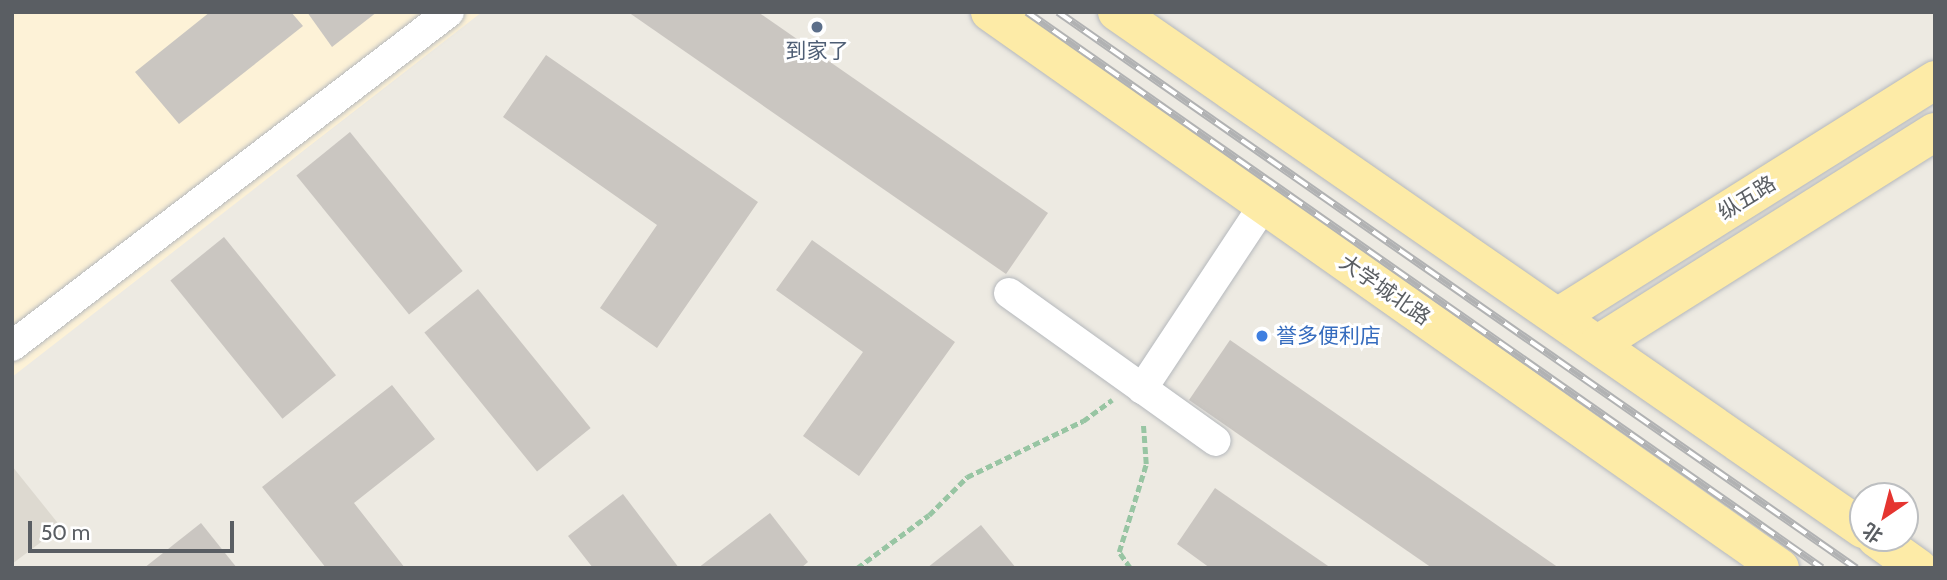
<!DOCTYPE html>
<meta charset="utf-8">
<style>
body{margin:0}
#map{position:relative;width:1947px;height:580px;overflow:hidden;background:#edeae2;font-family:Cabin,"Noto Sans SC",sans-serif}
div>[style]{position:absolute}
.commercial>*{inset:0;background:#fdf2d7}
.education>*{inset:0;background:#ddd9d0}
.building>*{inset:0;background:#cac6c1;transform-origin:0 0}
.path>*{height:4.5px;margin-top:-2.25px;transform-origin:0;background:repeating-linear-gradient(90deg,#98c5a3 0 7px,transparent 0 10.5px)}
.roads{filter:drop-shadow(0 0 2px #b5b8bc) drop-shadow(0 0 2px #b5b8bc)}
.minor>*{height:30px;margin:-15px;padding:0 15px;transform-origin:15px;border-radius:15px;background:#fff}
.major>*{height:38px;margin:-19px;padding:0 19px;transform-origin:19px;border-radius:19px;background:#fdeba7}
.rail>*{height:8px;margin-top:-4px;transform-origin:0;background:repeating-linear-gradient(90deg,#fff 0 16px,#b1b2b3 0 32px);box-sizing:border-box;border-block:2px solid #b1b2b3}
.dots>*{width:19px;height:19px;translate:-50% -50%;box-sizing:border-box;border:4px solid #fff;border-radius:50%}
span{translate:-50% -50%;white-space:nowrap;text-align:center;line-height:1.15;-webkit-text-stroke:6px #fff;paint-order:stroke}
.service-label{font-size:21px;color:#4e5e75}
.street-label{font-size:21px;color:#5a5e63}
.shop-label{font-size:21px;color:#366cbe}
.left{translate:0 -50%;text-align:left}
.frame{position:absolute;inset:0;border:14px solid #5a5e63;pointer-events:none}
.north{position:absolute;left:1849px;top:482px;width:70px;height:70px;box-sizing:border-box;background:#fff;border:2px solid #bdbfc1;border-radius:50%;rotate:215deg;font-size:19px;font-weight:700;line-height:28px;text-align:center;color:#5a5e63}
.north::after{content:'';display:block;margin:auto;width:24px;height:32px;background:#e53530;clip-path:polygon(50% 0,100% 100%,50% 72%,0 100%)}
.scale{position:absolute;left:28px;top:521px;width:206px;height:32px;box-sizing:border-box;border:4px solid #5a5e63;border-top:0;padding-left:9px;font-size:21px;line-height:24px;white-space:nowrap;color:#5a5e63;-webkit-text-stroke:5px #fff;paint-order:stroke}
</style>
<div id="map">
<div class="commercial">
<i style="clip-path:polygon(12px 12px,482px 12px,12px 377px)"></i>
</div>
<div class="education">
<i style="clip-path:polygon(12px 466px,61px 527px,12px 564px)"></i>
</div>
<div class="building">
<i style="clip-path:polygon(210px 12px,291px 12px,303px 26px,179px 124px,135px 72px)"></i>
<i style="clip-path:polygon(307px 12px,377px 12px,332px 47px)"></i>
<i style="clip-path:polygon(628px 12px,758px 12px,1048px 213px,1006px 274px)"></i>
<i style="clip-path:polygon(546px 55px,758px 202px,657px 348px,600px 308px,657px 225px,503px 117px)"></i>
<i style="left:350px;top:132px;width:179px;height:69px;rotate:51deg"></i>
<i style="left:224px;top:237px;width:178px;height:69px;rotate:51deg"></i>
<i style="clip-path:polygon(812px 240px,955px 342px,859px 476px,803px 436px,863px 352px,776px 290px)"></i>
<i style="left:478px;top:289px;width:179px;height:69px;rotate:51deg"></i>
<i style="clip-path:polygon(1230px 340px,1559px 568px,1432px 568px,1189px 400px)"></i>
<i style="clip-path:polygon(392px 385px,435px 439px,354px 503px,405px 568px,326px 568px,262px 487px)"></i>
<i style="clip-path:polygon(1215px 488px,1331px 568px,1210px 568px,1177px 544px)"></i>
<i style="clip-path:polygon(623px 494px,679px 568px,593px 568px,568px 536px)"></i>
<i style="clip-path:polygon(770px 513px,808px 562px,801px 568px,698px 568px)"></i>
<i style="clip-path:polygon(201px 523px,237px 568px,144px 568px)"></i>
<i style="clip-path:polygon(981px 525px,1016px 568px,927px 568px)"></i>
</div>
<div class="path">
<i style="left:816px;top:568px;width:17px"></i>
<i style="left:857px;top:568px;width:89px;rotate:-36.4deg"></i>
<i style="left:929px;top:515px;width:54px;rotate:-45deg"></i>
<i style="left:967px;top:477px;width:129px;rotate:-25.8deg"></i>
<i style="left:1083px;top:421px;width:36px;rotate:-36deg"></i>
<i style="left:1130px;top:568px;width:19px;rotate:-125deg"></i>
<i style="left:1119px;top:552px;width:92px;rotate:-72.9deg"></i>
<i style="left:1146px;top:464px;width:42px;rotate:-94.1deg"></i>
</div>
<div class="roads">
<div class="minor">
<i style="left:1009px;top:293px;width:254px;rotate:35.6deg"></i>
<i style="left:12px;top:346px;width:550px;rotate:-37.39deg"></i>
<i style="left:1142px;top:389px;width:221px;rotate:-56.5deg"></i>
</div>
<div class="major">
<i style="left:990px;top:12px;width:966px;rotate:35.14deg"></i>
<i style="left:1117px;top:12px;width:908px;rotate:34.72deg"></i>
<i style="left:1559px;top:316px;width:444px;rotate:-32.1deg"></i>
<i style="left:1598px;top:344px;width:398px;rotate:-32.2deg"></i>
<i style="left:1876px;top:538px;width:52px;rotate:35.5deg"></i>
</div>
</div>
<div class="rail">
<i style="left:1027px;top:12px;width:970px;rotate:34.97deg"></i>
<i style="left:1058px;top:12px;width:973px;rotate:34.87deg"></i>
</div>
<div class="dots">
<i style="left:817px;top:27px;background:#5c6f8a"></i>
<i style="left:1262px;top:336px;background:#3f7fe0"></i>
</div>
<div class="service-label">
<span style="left:817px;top:51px">到家了</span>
</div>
<div class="street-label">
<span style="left:1747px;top:198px;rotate:-32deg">纵五路</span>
<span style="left:1385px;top:290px;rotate:35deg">大学城北路</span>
</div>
<div class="shop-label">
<span class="left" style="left:1276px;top:336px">誉多便利店</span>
</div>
<div class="frame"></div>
<div class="north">北</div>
<div class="scale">50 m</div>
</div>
